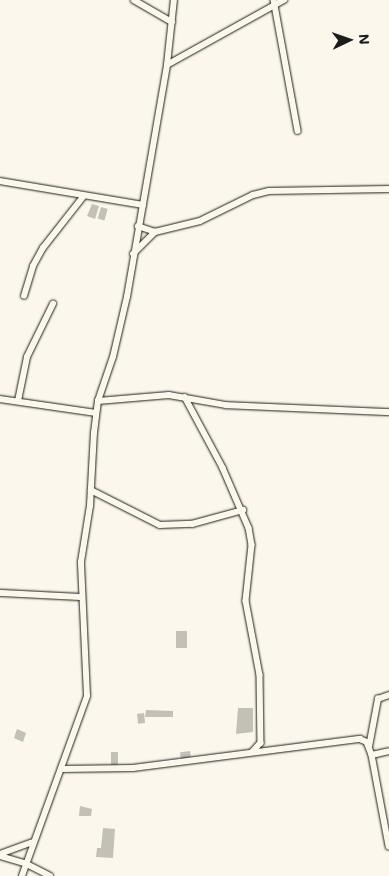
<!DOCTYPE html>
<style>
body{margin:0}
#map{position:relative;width:389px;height:876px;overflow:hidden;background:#fbf7ec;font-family:Mali,sans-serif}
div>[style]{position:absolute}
.building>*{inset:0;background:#c3c0b8;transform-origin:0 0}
.roads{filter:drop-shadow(0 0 1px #1c1c1c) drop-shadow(0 0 1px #1c1c1c)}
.minor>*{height:5.5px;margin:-2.75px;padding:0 2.75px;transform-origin:2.75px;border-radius:2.75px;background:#fbf7ec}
span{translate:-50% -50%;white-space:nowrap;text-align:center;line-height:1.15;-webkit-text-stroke:5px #fbf7ec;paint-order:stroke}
.north{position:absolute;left:324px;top:15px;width:50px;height:50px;-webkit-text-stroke:4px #fbf7ec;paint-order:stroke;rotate:87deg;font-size:14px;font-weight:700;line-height:20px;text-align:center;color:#1c1c1c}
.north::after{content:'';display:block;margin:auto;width:18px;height:22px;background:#1c1c1c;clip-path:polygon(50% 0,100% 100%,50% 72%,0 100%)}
</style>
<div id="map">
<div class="building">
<i style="clip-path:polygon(92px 204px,99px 206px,95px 219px,87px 216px)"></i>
<i style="left:101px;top:207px;width:7px;height:12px;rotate:16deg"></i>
<i style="left:176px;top:631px;width:11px;height:17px"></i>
<i style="clip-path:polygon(238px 708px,253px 708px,253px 732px,236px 734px)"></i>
<i style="clip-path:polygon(146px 710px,173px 711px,173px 717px,145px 717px)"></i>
<i style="left:144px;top:713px;width:10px;height:7px;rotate:84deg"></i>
<i style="clip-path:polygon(17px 729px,26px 733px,23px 742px,14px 738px)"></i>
<i style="left:190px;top:751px;width:8px;height:10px;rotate:83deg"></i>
<i style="left:111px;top:752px;width:7px;height:13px"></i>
<i style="clip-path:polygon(80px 806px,92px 809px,91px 816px,79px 816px)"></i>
<i style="clip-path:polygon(103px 828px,115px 829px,113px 858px,96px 857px,97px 848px,101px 848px)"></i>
</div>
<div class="roads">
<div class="minor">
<i style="left:134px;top:0;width:44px;rotate:30.1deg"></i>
<i style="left:274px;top:0;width:133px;rotate:79.6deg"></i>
<i style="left:167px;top:65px;width:134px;rotate:-29.1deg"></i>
<i style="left:0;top:181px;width:145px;rotate:9.5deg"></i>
<i style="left:138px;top:226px;width:18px;rotate:19deg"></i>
<i style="left:133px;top:254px;width:31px;rotate:-45deg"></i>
<i style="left:155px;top:232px;width:46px;rotate:-13.7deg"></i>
<i style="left:200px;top:221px;width:59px;rotate:-26.1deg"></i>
<i style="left:253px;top:195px;width:16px;rotate:-14deg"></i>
<i style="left:269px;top:191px;width:120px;rotate:-1deg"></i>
<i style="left:24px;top:296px;width:31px;rotate:-73deg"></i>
<i style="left:33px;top:266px;width:21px;rotate:-61deg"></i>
<i style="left:43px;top:248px;width:65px;rotate:-51.9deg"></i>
<i style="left:185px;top:397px;width:81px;rotate:61.8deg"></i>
<i style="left:223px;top:468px;width:65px;rotate:66.6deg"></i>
<i style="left:249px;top:528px;width:17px;rotate:80deg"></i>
<i style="left:252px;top:545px;width:56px;rotate:96.1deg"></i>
<i style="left:246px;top:601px;width:75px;rotate:79.3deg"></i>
<i style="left:260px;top:675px;width:68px;rotate:89.2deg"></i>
<i style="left:261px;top:743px;width:12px;rotate:132deg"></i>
<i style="left:0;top:399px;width:97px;rotate:8.3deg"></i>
<i style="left:18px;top:401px;width:45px;rotate:-78.4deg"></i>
<i style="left:27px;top:357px;width:59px;rotate:-63.9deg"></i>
<i style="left:98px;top:401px;width:71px;rotate:-4.8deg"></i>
<i style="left:169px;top:395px;width:58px;rotate:10deg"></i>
<i style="left:226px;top:405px;width:163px;rotate:2.5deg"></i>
<i style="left:91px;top:490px;width:77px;rotate:26.9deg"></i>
<i style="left:160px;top:525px;width:32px;rotate:-2deg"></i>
<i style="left:192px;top:524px;width:53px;rotate:-15.4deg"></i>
<i style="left:0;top:593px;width:82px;rotate:2.8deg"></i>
<i style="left:369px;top:747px;width:49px;rotate:-79.4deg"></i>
<i style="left:378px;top:699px;width:12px;rotate:-20deg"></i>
<i style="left:372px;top:755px;width:17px;rotate:-13deg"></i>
<i style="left:61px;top:769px;width:72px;rotate:-0.8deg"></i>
<i style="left:133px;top:768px;width:229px;rotate:-7.3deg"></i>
<i style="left:360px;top:739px;width:8px;rotate:23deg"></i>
<i style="left:367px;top:742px;width:14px;rotate:69deg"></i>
<i style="left:372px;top:755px;width:93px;rotate:79.4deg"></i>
<i style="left:0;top:854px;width:33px;rotate:-20deg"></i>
<i style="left:0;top:856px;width:26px;rotate:16deg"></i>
<i style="left:25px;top:863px;width:28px;rotate:27deg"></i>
<i style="left:22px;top:876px;width:191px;rotate:-70.1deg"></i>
<i style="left:87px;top:696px;width:134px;rotate:-92.6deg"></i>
<i style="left:81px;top:562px;width:57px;rotate:-80.9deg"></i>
<i style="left:90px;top:506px;width:73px;rotate:-86.9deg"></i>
<i style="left:94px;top:433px;width:32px;rotate:-83deg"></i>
<i style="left:98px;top:401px;width:46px;rotate:-71.2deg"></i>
<i style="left:113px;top:357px;width:62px;rotate:-76.9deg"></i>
<i style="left:127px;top:297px;width:235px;rotate:-80.2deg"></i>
<i style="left:167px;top:65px;width:65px;rotate:-83.9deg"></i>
</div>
</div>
<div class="north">N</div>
</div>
